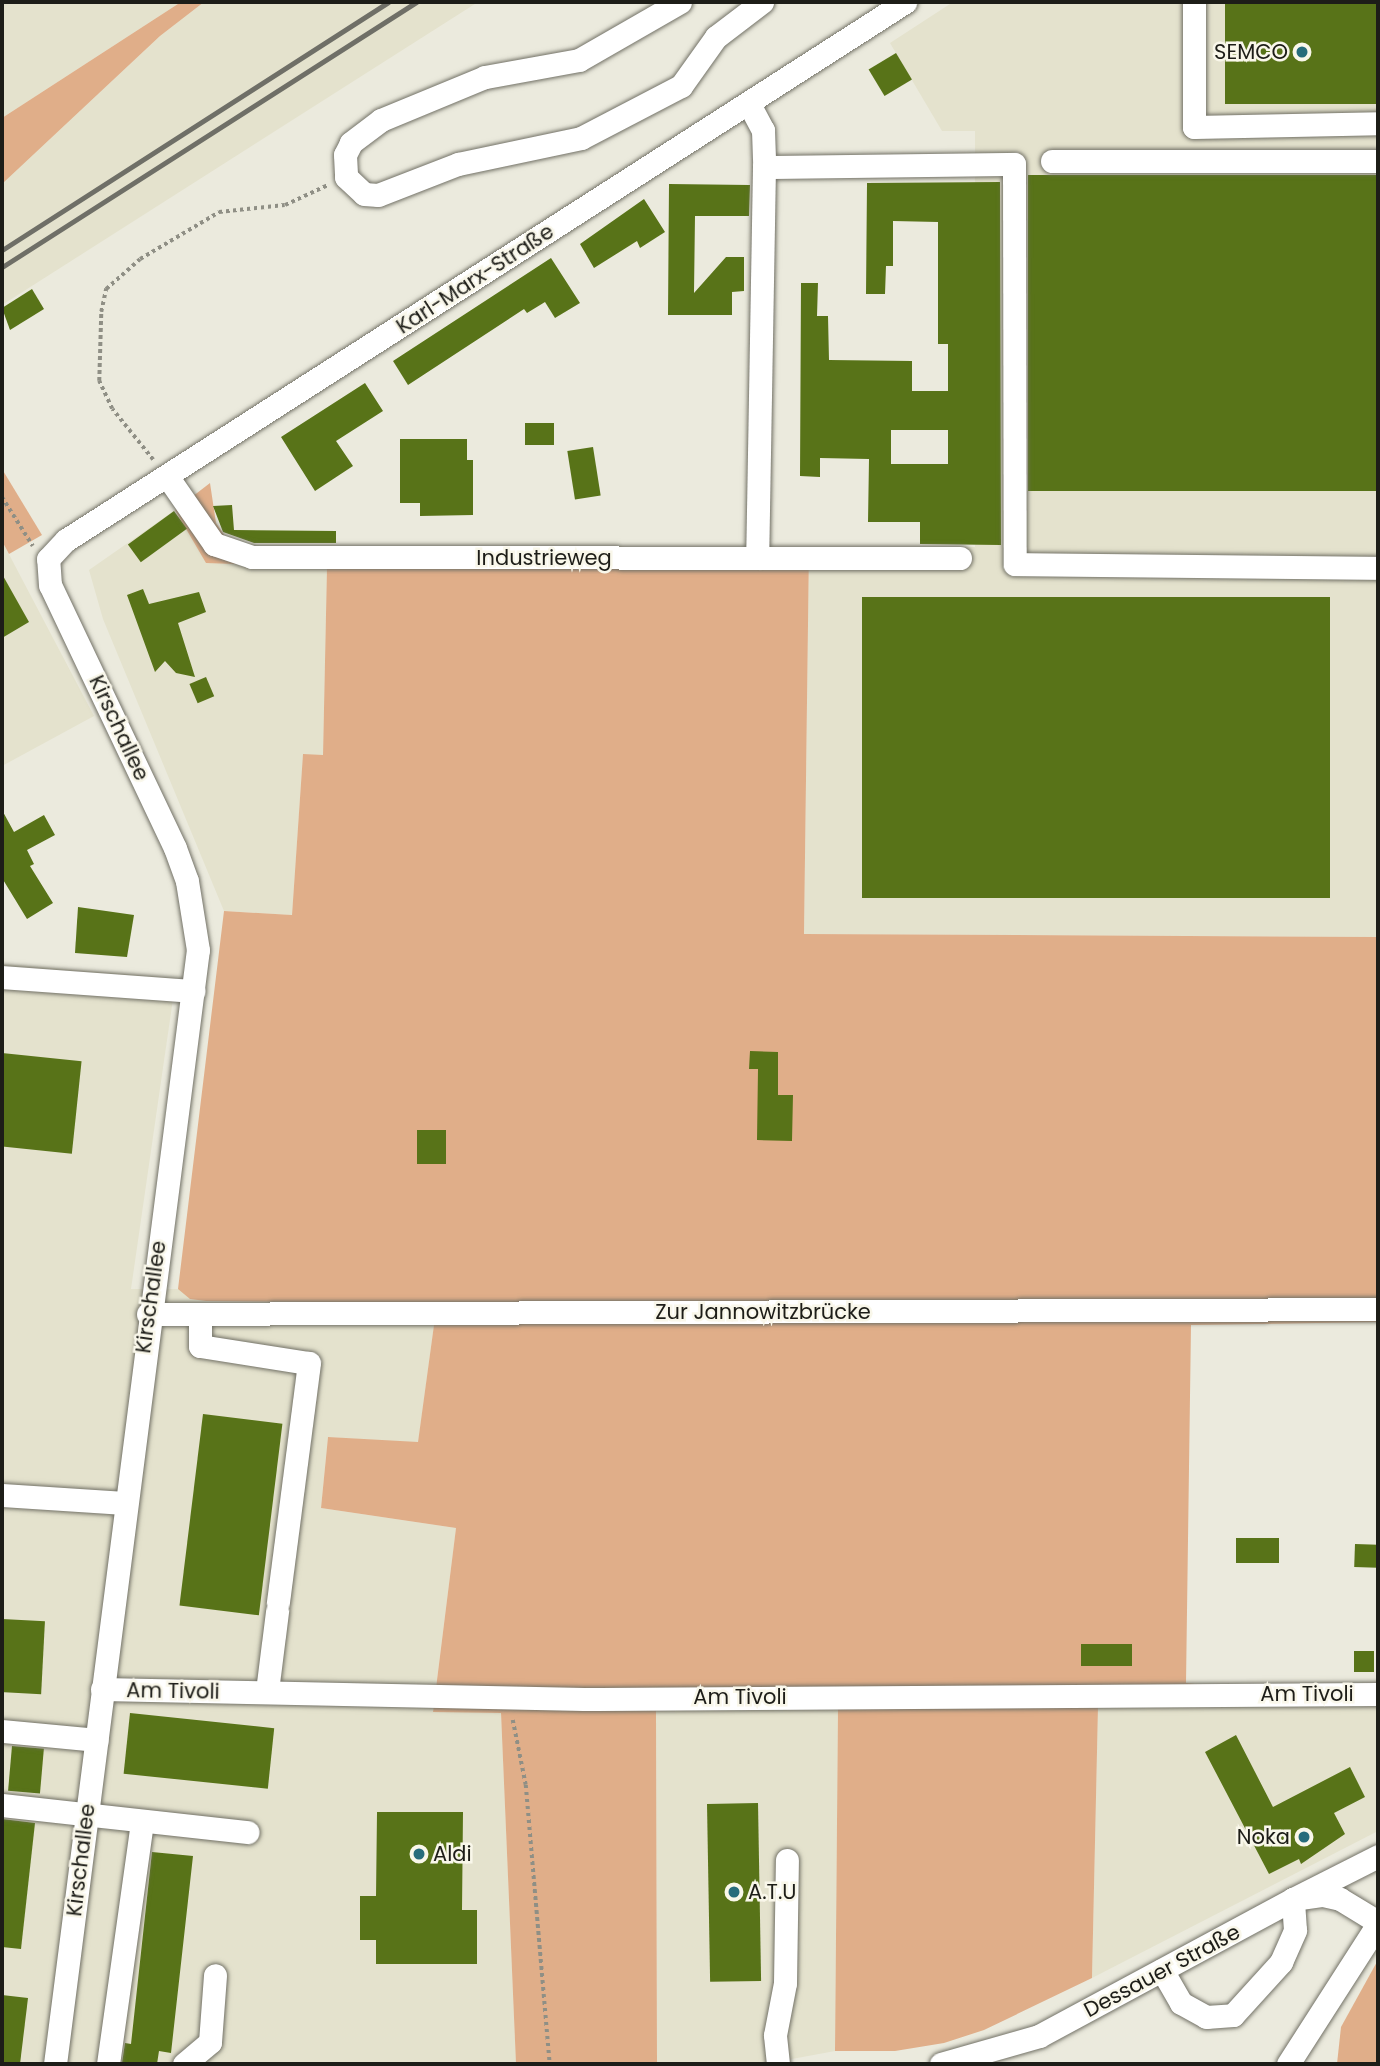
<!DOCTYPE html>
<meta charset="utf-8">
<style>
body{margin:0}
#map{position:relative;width:1380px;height:2066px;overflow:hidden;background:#ebeadd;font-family:Poppins,sans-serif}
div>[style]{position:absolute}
.built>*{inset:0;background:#e4e2cd}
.green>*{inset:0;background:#e0ae89}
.building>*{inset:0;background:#587318;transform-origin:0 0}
.path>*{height:3.5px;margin-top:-1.75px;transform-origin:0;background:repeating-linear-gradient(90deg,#8f8f85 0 3.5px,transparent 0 7px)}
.roads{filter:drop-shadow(0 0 2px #727166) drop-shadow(0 0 2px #727166)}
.minor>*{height:23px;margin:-11.5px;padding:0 11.5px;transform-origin:11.5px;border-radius:11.5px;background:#fff}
.rail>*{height:5px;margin:-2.5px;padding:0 2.5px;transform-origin:2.5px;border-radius:2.5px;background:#6f6f67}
.dots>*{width:19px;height:19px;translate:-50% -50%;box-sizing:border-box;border:4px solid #f9f7ea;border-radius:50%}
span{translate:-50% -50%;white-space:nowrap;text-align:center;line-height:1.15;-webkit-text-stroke:5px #f9f7ea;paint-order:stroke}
.poi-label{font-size:21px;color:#1d1d18}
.right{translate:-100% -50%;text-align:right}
.left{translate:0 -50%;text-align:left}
.street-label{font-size:21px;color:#1d1d18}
.frame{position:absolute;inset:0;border:4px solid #1d1d18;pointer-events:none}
</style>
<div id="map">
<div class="built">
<i style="clip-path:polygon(2px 2px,181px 2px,2px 118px)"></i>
<i style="clip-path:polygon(204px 2px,478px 2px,2px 305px,2px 184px,160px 36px)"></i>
<i style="clip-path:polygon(953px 2px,1378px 2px,1378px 937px,804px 934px,809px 548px,975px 547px,975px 131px,942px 131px,890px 43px)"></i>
<i style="clip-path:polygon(175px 510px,187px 529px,327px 567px,323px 755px,303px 755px,292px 915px,224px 911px,103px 619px,89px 570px)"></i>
<i style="clip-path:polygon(2px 541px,94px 716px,2px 766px)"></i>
<i style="clip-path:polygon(2px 964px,176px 978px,131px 1289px,178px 1289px,206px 1301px,437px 1303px,418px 1443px,328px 1437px,321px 1508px,456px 1528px,433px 1711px,501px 1713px,516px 2064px,2px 2064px)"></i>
<i style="clip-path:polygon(1378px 1703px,1378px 1831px,1092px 1978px,1098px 1707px)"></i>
<i style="clip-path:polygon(838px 1706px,835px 2051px,765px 2064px,657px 2064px,656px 1710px)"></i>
</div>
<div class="green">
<i style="clip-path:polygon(181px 2px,204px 2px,160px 36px,2px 184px,2px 118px)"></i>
<i style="clip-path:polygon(2px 469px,42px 535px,9px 554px,2px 541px)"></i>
<i style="clip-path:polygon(210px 483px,216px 523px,229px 542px,252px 550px,809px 548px,804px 934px,1378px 937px,1378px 1322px,1191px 1325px,1186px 1683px,1378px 1703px,1098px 1707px,1092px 1978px,984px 2030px,944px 2043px,895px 2051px,835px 2051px,838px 1707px,656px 1710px,657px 2064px,516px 2064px,501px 1713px,433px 1712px,456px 1528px,321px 1508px,328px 1437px,418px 1442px,437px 1303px,206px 1301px,190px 1299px,178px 1289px,224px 911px,292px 915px,303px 754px,323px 755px,327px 567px,206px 563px,175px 510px)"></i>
<i style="clip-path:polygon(1378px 1960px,1378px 2064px,1337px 2064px,1341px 2027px)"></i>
</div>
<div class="building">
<i style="left:1225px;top:2px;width:153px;height:102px"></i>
<i style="left:896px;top:53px;width:31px;height:32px;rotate:59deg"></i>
<i style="left:1028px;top:175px;width:350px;height:316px"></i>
<i style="clip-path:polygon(evenodd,1000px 182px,1001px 545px,920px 544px,920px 522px,868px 522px,869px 459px,820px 458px,820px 477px,800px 476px,801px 283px,818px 283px,817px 316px,828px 316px,829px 360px,912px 361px,912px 391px,948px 391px,948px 344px,938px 344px,938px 222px,893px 221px,893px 266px,886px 266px,885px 294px,866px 294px,867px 183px,1000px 182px,891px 430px,948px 430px,948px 464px,891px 464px,891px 430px)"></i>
<i style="clip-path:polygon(669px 184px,750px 185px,749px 216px,695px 216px,694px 293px,726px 257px,744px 257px,744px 291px,732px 292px,732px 315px,668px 315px)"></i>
<i style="clip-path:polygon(644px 199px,665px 232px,640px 248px,637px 241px,594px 268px,580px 244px)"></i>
<i style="clip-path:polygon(551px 258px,580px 303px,555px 318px,545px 302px,527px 313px,524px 309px,408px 385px,393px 361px)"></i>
<i style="clip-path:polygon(32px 289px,44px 309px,10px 330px,2px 308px)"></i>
<i style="clip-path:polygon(365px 383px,383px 411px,336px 441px,353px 466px,315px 491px,281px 437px)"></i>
<i style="left:554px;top:423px;width:22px;height:29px;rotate:90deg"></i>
<i style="clip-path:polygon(400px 439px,467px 439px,467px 460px,473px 460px,473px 515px,420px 516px,420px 503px,400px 503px)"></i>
<i style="left:593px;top:447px;width:49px;height:26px;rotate:81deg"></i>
<i style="clip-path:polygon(232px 505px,234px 530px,336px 531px,336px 543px,254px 543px,223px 532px,213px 506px)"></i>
<i style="left:174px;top:511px;width:22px;height:57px;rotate:54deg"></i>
<i style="clip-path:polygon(2px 574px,29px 622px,2px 638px)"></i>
<i style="clip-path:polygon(143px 589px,149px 604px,199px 592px,206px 612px,178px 623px,195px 677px,176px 673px,165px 661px,155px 672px,127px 595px)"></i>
<i style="left:862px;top:597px;width:468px;height:301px"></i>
<i style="left:206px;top:677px;width:21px;height:18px;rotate:67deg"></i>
<i style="clip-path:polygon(2px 810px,14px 832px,44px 815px,55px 835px,27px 850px,34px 864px,30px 866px,53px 903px,27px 919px,2px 878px)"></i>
<i style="clip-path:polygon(78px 907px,134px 915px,127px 957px,75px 953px)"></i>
<i style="clip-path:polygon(750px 1051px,778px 1052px,778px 1095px,793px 1095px,792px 1141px,757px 1140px,758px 1069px,749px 1069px)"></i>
<i style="left:2px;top:1053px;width:80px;height:93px;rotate:6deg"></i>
<i style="left:417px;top:1130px;width:29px;height:34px"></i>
<i style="left:203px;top:1414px;width:80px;height:193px;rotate:7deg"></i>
<i style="left:1236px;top:1538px;width:43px;height:25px"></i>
<i style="left:1355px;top:1544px;width:23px;height:23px;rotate:2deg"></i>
<i style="left:2px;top:1619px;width:43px;height:73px;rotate:3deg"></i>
<i style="left:1132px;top:1644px;width:22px;height:51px;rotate:90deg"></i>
<i style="left:1354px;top:1651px;width:20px;height:21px"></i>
<i style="left:130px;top:1713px;width:145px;height:61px;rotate:6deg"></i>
<i style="clip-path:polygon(1236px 1735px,1273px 1807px,1350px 1767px,1365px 1797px,1334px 1813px,1345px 1834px,1301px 1864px,1299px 1859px,1269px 1874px,1205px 1752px)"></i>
<i style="left:12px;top:1746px;width:32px;height:45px;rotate:5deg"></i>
<i style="left:758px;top:1803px;width:178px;height:51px;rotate:89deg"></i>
<i style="clip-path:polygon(377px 1812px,463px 1812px,462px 1910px,477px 1910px,477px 1964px,376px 1964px,376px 1940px,360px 1940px,360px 1896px,376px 1896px)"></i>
<i style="clip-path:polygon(2px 1819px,35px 1823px,21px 1949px,2px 1947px)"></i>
<i style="clip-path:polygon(152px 1852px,193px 1856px,171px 2053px,159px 2051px,157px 2064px,122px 2063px,125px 2043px,131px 2044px)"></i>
<i style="clip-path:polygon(2px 1995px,28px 1998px,20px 2064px,2px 2064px)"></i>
</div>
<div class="path">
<i style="left:153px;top:460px;width:65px;rotate:-128.8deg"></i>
<i style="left:112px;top:409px;width:31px;rotate:-115deg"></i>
<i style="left:99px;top:381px;width:69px;rotate:-88.3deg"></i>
<i style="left:101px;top:312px;width:24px;rotate:-78deg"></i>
<i style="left:106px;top:289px;width:45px;rotate:-41.4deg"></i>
<i style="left:140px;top:259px;width:92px;rotate:-30.7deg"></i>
<i style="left:219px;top:212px;width:66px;rotate:-6.1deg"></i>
<i style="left:285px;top:205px;width:47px;rotate:-24.9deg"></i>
<i style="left:2px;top:497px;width:58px;rotate:57.7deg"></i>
<i style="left:513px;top:1720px;width:66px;rotate:78.7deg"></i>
<i style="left:526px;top:1785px;width:280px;rotate:85.1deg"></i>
</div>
<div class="roads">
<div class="minor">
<i style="left:680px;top:2px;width:116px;rotate:150.1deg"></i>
<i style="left:579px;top:60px;width:96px;rotate:169.7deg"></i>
<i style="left:485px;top:77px;width:113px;rotate:157.5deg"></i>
<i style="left:381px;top:120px;width:38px;rotate:143deg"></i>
<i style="left:351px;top:143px;width:13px;rotate:117deg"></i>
<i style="left:345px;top:155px;width:22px;rotate:87deg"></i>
<i style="left:346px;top:177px;width:25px;rotate:43deg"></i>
<i style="left:364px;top:194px;width:14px;rotate:4deg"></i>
<i style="left:378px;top:195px;width:86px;rotate:-21.2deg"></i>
<i style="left:458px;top:164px;width:126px;rotate:-11.9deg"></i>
<i style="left:581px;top:138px;width:113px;rotate:-27.5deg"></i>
<i style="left:681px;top:86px;width:60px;rotate:-54.5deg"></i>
<i style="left:716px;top:37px;width:58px;rotate:-37.3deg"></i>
<i style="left:1194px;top:2px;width:125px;rotate:90deg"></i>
<i style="left:1194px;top:127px;width:184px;rotate:-1.2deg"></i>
<i style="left:749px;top:104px;width:30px;rotate:62deg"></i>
<i style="left:763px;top:130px;width:37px;rotate:88deg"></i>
<i style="left:764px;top:167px;width:391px;rotate:91deg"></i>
<i style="left:1052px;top:161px;width:326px"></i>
<i style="left:764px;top:167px;width:250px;rotate:-0.7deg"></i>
<i style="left:1014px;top:164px;width:400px;rotate:89.9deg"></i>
<i style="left:1015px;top:564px;width:363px;rotate:0.6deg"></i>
<i style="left:167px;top:476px;width:83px;rotate:55.3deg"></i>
<i style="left:214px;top:544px;width:40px;rotate:18.9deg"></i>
<i style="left:252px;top:557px;width:708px;rotate:0.08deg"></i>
<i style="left:2px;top:977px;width:192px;rotate:4.2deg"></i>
<i style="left:148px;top:1314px;width:1230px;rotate:-0.23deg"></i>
<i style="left:200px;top:1314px;width:32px;rotate:90deg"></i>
<i style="left:200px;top:1346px;width:110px;rotate:8.9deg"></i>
<i style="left:309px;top:1363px;width:241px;rotate:97.4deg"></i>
<i style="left:2px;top:1495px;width:123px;rotate:3.7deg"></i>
<i style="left:102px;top:1689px;width:482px;rotate:1.2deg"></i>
<i style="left:584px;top:1699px;width:794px;rotate:-0.36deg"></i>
<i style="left:267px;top:1691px;width:80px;rotate:-82.8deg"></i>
<i style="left:2px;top:1731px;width:95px;rotate:5.4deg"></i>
<i style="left:2px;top:1805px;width:247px;rotate:6.3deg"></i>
<i style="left:1162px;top:1970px;width:38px;rotate:60deg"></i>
<i style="left:1181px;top:2003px;width:29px;rotate:29deg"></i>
<i style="left:1206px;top:2017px;width:27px;rotate:-4deg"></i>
<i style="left:1233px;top:2015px;width:72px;rotate:-47.8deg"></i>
<i style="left:1281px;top:1962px;width:35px;rotate:-66deg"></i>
<i style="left:1295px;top:1930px;width:31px;rotate:-94deg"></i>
<i style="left:1293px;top:1899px;width:95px;rotate:-26.8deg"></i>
<i style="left:55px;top:2064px;width:1123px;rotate:-82.69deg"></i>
<i style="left:198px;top:950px;width:70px;rotate:-99.1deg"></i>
<i style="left:187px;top:881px;width:35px;rotate:-110deg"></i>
<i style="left:175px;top:848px;width:291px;rotate:-115.4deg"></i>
<i style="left:50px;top:585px;width:26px;rotate:-94deg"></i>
<i style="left:48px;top:559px;width:26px;rotate:-47deg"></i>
<i style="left:66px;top:540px;width:997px;rotate:-32.67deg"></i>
<i style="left:108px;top:2064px;width:243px;rotate:-82deg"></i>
<i style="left:184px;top:2064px;width:34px;rotate:-40deg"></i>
<i style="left:210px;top:2042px;width:67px;rotate:-85.7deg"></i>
<i style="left:778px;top:2064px;width:29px;rotate:-96deg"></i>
<i style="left:775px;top:2035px;width:53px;rotate:-79.1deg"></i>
<i style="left:785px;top:1983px;width:123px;rotate:-89.1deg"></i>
<i style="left:941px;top:2064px;width:102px;rotate:-15.9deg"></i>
<i style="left:1039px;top:2036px;width:289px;rotate:-28.3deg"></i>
<i style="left:1293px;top:1899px;width:30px;rotate:-8deg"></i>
<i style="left:1323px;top:1895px;width:17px;rotate:13deg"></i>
<i style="left:1340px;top:1899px;width:44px;rotate:31.2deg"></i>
<i style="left:1288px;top:2064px;width:166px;rotate:-57.3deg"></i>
</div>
</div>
<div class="rail">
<i style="left:2px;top:250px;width:459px;rotate:-32.7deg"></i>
<i style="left:2px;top:267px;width:492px;rotate:-32.6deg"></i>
</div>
<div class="dots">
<i style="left:1302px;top:52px;background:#276c7b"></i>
<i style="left:1304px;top:1837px;background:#276c7b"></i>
<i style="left:419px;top:1854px;background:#276c7b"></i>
<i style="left:734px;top:1892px;background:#276c7b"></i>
</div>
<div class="poi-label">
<span class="right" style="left:1288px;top:52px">SEMCO</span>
<span class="right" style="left:1290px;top:1837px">Noka</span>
<span class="left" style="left:433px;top:1854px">Aldi</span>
<span class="left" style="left:748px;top:1892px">A.T.U</span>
</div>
<div class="street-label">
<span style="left:475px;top:279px;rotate:-33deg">Karl-Marx-Straße</span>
<span style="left:544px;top:558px">Industrieweg</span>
<span style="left:119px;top:728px;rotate:65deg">Kirschallee</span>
<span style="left:151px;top:1297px;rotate:-82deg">Kirschallee</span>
<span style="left:763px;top:1312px">Zur Jannowitzbrücke</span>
<span style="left:173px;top:1691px;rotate:1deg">Am Tivoli</span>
<span style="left:1307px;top:1694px">Am Tivoli</span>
<span style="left:740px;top:1697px">Am Tivoli</span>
<span style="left:81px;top:1860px;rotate:-83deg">Kirschallee</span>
<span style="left:1162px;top:1971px;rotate:-28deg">Dessauer Straße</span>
</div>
<div class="frame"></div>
</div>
